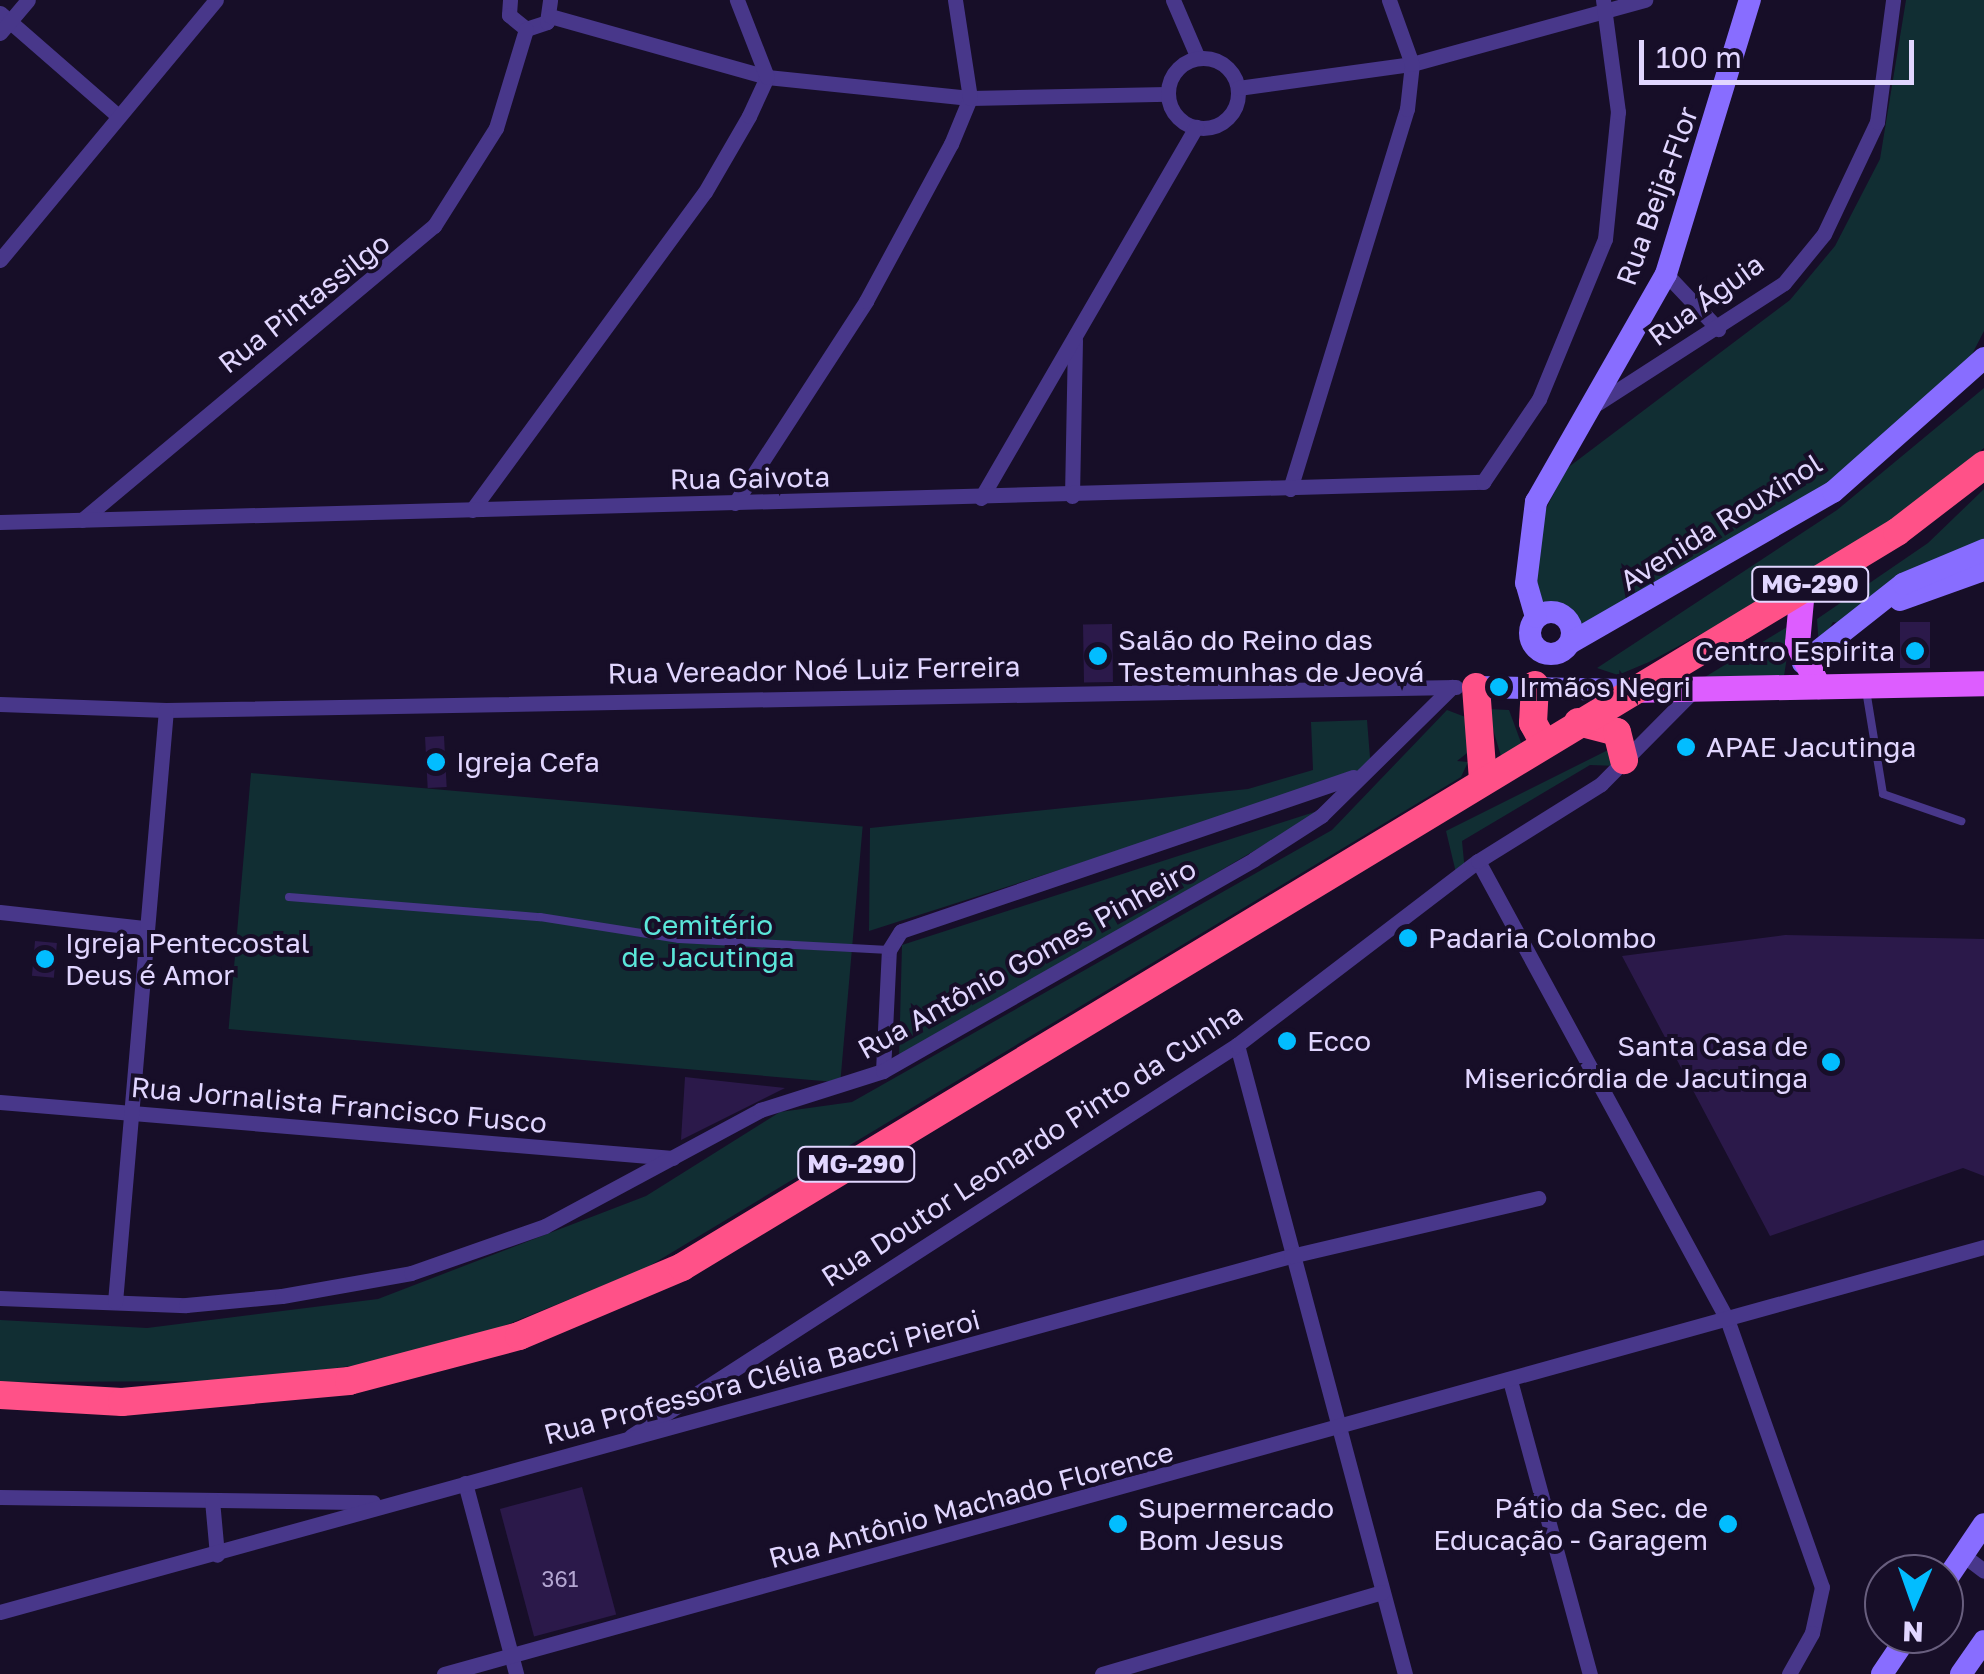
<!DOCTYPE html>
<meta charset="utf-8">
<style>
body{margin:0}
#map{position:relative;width:1984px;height:1674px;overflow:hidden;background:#170e28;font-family:"Golos Text",sans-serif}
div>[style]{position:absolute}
.green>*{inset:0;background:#112e33;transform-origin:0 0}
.building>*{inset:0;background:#2b194a;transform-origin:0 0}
.lane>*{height:8px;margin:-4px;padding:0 4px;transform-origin:4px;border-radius:4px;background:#48378a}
.street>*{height:15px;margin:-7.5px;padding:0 7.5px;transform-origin:7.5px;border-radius:7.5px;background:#48378a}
.street>.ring{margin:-7.5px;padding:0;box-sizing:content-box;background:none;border:15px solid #48378a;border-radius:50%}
.secondary>*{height:22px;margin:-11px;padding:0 11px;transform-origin:11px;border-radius:11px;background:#886dff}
.secondary>.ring{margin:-11px;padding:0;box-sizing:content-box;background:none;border:22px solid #886dff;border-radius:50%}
.primary>*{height:25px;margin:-12.5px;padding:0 12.5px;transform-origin:12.5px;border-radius:12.5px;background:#dd5dff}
.highway>*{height:28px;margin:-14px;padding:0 14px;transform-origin:14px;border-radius:14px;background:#ff5188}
.dots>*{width:28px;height:28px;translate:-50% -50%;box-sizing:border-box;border:5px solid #170e28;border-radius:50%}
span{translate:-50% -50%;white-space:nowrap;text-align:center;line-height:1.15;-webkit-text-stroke:8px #170e28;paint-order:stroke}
.number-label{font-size:22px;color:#b4a7d2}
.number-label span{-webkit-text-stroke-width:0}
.shield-label span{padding:2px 8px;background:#170e28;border:2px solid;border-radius:8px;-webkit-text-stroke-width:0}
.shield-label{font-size:25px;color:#e1d6ff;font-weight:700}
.street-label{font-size:28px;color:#e1d6ff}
.poi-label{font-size:28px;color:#e1d6ff}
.left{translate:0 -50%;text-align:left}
.right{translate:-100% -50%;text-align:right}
.park-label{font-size:28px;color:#5be6da}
.north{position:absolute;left:1864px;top:1554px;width:100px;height:100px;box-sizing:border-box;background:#170e28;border:2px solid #685e7e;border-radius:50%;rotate:182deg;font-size:28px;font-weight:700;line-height:40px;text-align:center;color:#e1d6ff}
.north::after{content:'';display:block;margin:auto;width:35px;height:45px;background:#02bdff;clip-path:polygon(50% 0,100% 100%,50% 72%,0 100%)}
.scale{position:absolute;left:1639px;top:40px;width:275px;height:45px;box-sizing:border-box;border:5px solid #e1d6ff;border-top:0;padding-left:12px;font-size:30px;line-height:35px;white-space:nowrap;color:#e1d6ff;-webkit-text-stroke:8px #170e28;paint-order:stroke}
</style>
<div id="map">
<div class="green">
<i style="clip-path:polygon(1906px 0,1984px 0,1984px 331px,1965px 368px,1839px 478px,1576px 628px,1560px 620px,1539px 602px,1533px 570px,1539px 523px,1566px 469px,1790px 300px,1835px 246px,1880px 159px)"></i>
<i style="clip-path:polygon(1984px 388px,1984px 448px,1838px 560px,1649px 662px,1618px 675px,1597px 668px,1837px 510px)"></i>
<i style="clip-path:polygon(1984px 489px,1984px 551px,1847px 625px,1833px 622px,1819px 648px,1817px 619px,1928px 543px)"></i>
<i style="clip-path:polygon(1792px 624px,1784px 676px,1705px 677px)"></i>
<i style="clip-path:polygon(1487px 709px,1509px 710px,1523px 748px,1503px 763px)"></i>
<i style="clip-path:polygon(1447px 710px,1468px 718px,1471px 750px,1457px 761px,1468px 762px,1461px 777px,646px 1268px,469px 1340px,381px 1362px,236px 1381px,0 1382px,0 1320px,147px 1328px,378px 1299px,646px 1196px,780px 1112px,852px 1102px,1332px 830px)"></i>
<i style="clip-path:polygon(1367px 720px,1371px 770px,869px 931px,870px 828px,1248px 789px,1313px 770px,1311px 722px)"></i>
<i style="clip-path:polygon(1610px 749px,1619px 766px,1590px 765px,1462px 841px,1465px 872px,1457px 877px,1446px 831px)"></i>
<i style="left:251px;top:773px;width:614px;height:257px;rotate:5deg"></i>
<i style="clip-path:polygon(1327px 808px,899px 1059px,902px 945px)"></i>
</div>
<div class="building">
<i style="left:1930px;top:622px;width:46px;height:30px;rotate:90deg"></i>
<i style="left:1112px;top:624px;width:58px;height:29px;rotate:89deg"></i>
<i style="left:444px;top:736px;width:51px;height:19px;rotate:87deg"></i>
<i style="clip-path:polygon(1785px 935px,1984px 939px,1984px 1176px,1963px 1168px,1770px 1236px,1622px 956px)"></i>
<i style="left:35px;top:941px;width:22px;height:35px;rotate:5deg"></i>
<i style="clip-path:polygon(685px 1077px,785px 1088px,681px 1140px)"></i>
<i style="left:582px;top:1487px;width:132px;height:85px;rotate:75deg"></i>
</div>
<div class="lane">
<i style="left:1866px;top:690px;width:105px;rotate:80.7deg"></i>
<i style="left:1883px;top:794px;width:83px;rotate:19.1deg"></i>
<i style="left:289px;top:897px;width:252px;rotate:4.6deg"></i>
<i style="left:540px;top:917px;width:141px;rotate:9deg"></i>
<i style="left:679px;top:939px;width:210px;rotate:3deg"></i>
</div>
<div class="street">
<i style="left:510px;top:0;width:15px;rotate:94deg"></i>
<i style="left:509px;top:15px;width:22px;rotate:39deg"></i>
<i style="left:526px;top:29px;width:22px;rotate:-18deg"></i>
<i style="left:547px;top:22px;width:22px;rotate:-82deg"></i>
<i style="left:1173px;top:0;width:63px;rotate:66.7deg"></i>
<i style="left:0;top:13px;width:157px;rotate:41.1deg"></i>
<i style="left:550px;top:16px;width:225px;rotate:15.7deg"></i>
<i style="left:767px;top:77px;width:204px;rotate:5.9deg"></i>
<i style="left:970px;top:98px;width:197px;rotate:-1.2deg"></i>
<i style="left:0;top:33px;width:43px;rotate:-49.7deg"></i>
<i class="ring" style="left:1168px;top:58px;width:55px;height:55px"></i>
<i style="left:1238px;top:88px;width:176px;rotate:-7.9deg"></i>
<i style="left:1412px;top:64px;width:242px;rotate:-15.4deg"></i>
<i style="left:0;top:260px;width:338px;rotate:-50.3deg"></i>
<i style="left:1666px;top:274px;width:76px;rotate:46.6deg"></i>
<i style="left:1598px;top:403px;width:221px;rotate:-32.8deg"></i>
<i style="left:1784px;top:283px;width:63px;rotate:-50.8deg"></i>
<i style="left:1824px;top:234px;width:124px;rotate:-64.7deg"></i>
<i style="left:1877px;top:122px;width:123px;rotate:-82.5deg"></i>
<i style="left:1290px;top:489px;width:398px;rotate:-72.9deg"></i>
<i style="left:1407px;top:109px;width:45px;rotate:-83.7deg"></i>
<i style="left:1412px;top:64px;width:68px;rotate:-109.8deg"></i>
<i style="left:1072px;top:496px;width:156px;rotate:-88.9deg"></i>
<i style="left:981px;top:498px;width:429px;rotate:-59.9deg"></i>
<i style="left:735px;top:503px;width:241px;rotate:-57deg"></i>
<i style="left:866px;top:301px;width:179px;rotate:-61.6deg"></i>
<i style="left:951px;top:144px;width:50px;rotate:-67.6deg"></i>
<i style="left:970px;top:98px;width:99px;rotate:-98.7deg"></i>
<i style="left:472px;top:510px;width:394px;rotate:-53.8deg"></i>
<i style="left:705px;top:192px;width:88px;rotate:-59.9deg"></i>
<i style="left:749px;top:116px;width:43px;rotate:-65.2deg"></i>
<i style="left:767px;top:77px;width:83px;rotate:-111.3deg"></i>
<i style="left:82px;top:520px;width:459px;rotate:-39.9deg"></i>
<i style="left:434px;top:226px;width:116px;rotate:-57.7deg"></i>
<i style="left:496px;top:128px;width:103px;rotate:-73.1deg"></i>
<i style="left:0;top:522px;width:1484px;rotate:-1.55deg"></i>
<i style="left:1483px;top:482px;width:100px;rotate:-56deg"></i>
<i style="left:1539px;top:399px;width:173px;rotate:-67.6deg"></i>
<i style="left:1605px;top:239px;width:128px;rotate:-84.2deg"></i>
<i style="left:1618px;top:112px;width:113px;rotate:-97.6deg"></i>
<i style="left:0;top:704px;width:166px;rotate:2.1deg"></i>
<i style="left:166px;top:710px;width:1290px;rotate:-1.02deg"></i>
<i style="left:1478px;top:861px;width:521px;rotate:61.47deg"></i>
<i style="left:1727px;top:1319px;width:284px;rotate:70.5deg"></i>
<i style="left:1822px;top:1587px;width:47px;rotate:102.3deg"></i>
<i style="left:1812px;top:1633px;width:47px;rotate:119.3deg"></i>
<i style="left:0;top:912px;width:147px;rotate:6.3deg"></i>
<i style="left:1237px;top:1045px;width:651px;rotate:75.05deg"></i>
<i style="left:883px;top:1071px;width:121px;rotate:-87.2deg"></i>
<i style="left:889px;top:950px;width:22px;rotate:-58deg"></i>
<i style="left:901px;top:931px;width:478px;rotate:-18.8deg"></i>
<i style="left:0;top:1102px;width:675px;rotate:4.76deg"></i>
<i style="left:0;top:1298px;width:186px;rotate:2.2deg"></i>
<i style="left:186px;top:1305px;width:96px;rotate:-5.4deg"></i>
<i style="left:282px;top:1296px;width:131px;rotate:-10.1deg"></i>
<i style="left:411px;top:1273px;width:142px;rotate:-19.3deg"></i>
<i style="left:545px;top:1226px;width:244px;rotate:-28.3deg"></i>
<i style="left:760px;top:1110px;width:129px;rotate:-17.6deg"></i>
<i style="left:883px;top:1071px;width:427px;rotate:-29.7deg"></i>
<i style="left:1254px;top:859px;width:80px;rotate:-32.7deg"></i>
<i style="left:1321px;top:816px;width:184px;rotate:-44.6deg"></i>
<i style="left:115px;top:1302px;width:594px;rotate:-85.08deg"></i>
<i style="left:1511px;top:1384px;width:301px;rotate:74.8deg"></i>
<i style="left:631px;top:1436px;width:721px;rotate:-32.83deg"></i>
<i style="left:1237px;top:1045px;width:303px;rotate:-37.4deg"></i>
<i style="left:1478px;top:861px;width:145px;rotate:-32deg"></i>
<i style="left:1601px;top:784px;width:132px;rotate:-45.3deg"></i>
<i style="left:465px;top:1483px;width:198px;rotate:75deg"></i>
<i style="left:0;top:1497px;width:373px;rotate:0.8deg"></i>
<i style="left:212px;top:1500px;width:55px;rotate:84.8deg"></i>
<i style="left:1963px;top:1555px;width:26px;rotate:37deg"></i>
<i style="left:0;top:1612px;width:1339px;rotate:-15.42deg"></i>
<i style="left:1291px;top:1256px;width:254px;rotate:-13.2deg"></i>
<i style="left:444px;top:1674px;width:1598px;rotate:-15.5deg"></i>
<i style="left:1102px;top:1674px;width:292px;rotate:-16.3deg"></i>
</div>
<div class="secondary">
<i style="left:1900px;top:600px;width:89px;rotate:-19.7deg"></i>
<i class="ring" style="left:1530px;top:612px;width:20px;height:20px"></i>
<i style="left:1536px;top:617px;width:35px;rotate:-106deg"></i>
<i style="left:1526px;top:583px;width:82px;rotate:-83deg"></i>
<i style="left:1536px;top:502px;width:262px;rotate:-60.3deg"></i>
<i style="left:1666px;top:274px;width:287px;rotate:-73deg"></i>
<i style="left:1570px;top:643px;width:303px;rotate:-29.9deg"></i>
<i style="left:1833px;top:492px;width:202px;rotate:-41.6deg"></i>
<i style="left:1803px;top:663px;width:127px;rotate:-38.3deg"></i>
<i style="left:1903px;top:584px;width:88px;rotate:-22.8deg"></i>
<i style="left:1476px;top:687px;width:152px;rotate:1.1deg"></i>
<i style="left:1944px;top:1583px;width:71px;rotate:-55.9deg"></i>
<i style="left:1882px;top:1674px;width:48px;rotate:-56deg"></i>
<i style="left:1961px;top:1674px;width:40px;rotate:-55.1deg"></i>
</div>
<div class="primary">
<i style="left:1802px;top:589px;width:54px;rotate:95.3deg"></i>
<i style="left:1797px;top:643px;width:48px;rotate:64deg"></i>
<i style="left:1629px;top:690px;width:355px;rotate:-1.1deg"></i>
</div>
<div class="highway">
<i style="left:1535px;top:685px;width:38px;rotate:93deg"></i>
<i style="left:1533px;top:723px;width:23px;rotate:61deg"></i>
<i style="left:1476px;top:687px;width:93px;rotate:85.7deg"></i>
<i style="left:1578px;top:722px;width:40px;rotate:14.4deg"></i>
<i style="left:1617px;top:732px;width:29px;rotate:76deg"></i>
<i style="left:0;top:1395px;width:122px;rotate:3.3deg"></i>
<i style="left:122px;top:1402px;width:228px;rotate:-5.3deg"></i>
<i style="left:349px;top:1381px;width:176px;rotate:-14.8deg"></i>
<i style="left:519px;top:1336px;width:177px;rotate:-22.9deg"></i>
<i style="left:682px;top:1267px;width:1420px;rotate:-31.17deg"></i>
<i style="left:1897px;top:532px;width:110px;rotate:-37.6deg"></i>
</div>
<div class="dots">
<i style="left:1915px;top:651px;background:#02bdff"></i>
<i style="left:1098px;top:656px;background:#02bdff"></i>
<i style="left:1499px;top:687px;background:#02bdff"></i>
<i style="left:1686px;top:747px;background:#02bdff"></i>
<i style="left:436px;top:762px;background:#02bdff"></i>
<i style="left:1408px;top:938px;background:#02bdff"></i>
<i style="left:45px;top:959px;background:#02bdff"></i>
<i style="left:1287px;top:1041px;background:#02bdff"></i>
<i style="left:1831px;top:1062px;background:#02bdff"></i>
<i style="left:1118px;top:1524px;background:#02bdff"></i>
<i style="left:1728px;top:1524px;background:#02bdff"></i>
</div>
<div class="number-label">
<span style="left:560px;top:1579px">361</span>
</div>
<div class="shield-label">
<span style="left:1810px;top:584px">MG-290</span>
<span style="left:856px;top:1164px">MG-290</span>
</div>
<div class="street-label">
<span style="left:1657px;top:196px;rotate:-70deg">Rua Beija-Flor</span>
<span style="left:1706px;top:300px;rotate:-36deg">Rua Águia</span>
<span style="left:304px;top:303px;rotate:-38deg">Rua Pintassilgo</span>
<span style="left:750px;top:478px;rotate:-1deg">Rua Gaivota</span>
<span style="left:1721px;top:522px;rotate:-32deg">Avenida Rouxinol</span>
<span style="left:814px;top:670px;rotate:-1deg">Rua Vereador Noé Luiz Ferreira</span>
<span style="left:1027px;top:959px;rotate:-29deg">Rua Antônio Gomes Pinheiro</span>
<span style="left:339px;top:1105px;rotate:5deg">Rua Jornalista Francisco Fusco</span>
<span style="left:1032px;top:1145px;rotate:-33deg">Rua Doutor Leonardo Pinto da Cunha</span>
<span style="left:762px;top:1377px;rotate:-15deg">Rua Professora Clélia Bacci Pieroi</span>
<span style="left:971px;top:1505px;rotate:-15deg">Rua Antônio Machado Florence</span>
</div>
<div class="poi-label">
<span class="left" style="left:1118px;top:656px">Salão do Reino das<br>Testemunhas de Jeová</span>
<span class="right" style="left:1895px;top:651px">Centro Espirita</span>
<span class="left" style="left:1519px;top:687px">Irmãos Negri</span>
<span class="left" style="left:1706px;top:747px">APAE Jacutinga</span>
<span class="left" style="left:456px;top:762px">Igreja Cefa</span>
<span class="left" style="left:1428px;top:938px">Padaria Colombo</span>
<span class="left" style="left:65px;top:959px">Igreja Pentecostal<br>Deus é Amor</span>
<span class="left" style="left:1307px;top:1041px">Ecco</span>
<span class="right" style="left:1808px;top:1062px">Santa Casa de<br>Misericórdia de Jacutinga</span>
<span class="left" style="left:1138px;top:1524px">Supermercado<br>Bom Jesus</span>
<span class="right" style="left:1708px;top:1524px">Pátio da Sec. de<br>Educação - Garagem</span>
</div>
<div class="park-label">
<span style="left:708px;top:941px">Cemitério<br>de Jacutinga</span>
</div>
<div class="north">N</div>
<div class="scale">100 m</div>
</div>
